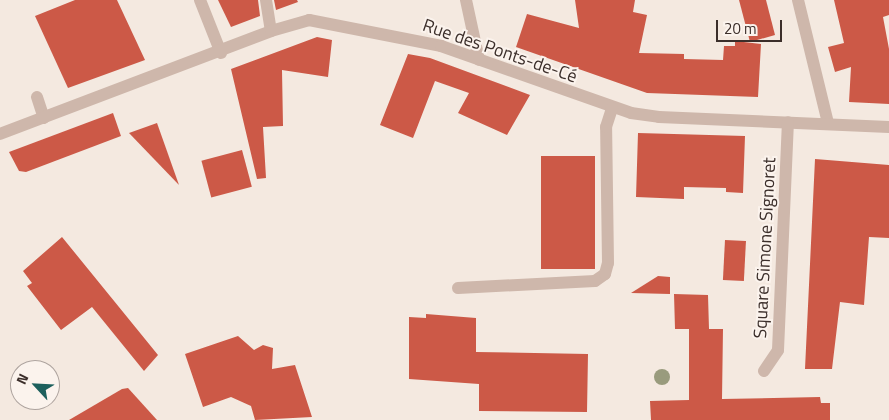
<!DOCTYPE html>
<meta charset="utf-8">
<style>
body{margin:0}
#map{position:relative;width:889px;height:420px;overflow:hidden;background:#f4e9e0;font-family:"Titillium Web",sans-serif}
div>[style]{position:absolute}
.building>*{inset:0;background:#cc5947;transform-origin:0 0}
.minor>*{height:12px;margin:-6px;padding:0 6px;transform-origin:6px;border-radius:6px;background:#ceb7ab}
.trees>*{width:16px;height:16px;margin:-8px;border-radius:50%;background:#999b7d}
span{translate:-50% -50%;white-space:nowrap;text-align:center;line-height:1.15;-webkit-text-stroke:4px #fbf3ed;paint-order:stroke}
.street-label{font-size:18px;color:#3b2e2a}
.north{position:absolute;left:10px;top:360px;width:50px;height:50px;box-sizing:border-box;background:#fbf3ed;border:1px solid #aea49f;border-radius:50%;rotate:295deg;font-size:14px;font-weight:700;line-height:20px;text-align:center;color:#3b2e2a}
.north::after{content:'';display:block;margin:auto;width:18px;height:22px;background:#1d605d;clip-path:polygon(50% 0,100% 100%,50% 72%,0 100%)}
.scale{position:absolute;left:716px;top:20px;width:66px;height:22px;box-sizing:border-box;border:2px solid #3b2e2a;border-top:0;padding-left:6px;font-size:15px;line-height:18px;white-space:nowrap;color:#3b2e2a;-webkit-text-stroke:4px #fbf3ed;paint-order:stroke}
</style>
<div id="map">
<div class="building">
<i style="clip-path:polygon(75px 0,117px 0,145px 60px,68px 88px,35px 16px)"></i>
<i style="clip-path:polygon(218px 0,258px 0,260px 16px,231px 27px)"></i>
<i style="clip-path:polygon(274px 0,297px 0,298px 2px,276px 10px)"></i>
<i style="clip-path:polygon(575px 0,635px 0,633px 12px,647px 15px,639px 53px,684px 54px,684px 59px,723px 60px,724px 46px,735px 46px,735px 41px,761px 44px,758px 97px,647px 93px,516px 47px,527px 14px,579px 28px)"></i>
<i style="clip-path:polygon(739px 0,766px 0,775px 35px,750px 42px)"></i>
<i style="clip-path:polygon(834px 0,889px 0,889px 15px,883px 17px,889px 49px,889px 104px,849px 102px,851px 67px,835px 72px,828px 47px,844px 43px)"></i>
<i style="clip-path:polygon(317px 37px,332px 40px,328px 77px,282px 70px,283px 126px,263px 127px,266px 178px,257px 179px,231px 69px)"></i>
<i style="clip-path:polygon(408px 54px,430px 58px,530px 95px,507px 135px,458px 113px,469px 93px,435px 81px,413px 138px,380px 125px)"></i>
<i style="clip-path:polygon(113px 113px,121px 136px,26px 172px,19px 171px,9px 152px)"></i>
<i style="clip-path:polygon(157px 123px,179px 185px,129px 133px)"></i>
<i style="clip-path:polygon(638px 133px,745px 136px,743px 193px,726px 192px,726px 188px,684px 187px,684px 199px,636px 197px)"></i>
<i style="left:242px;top:150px;width:38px;height:42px;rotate:75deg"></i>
<i style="left:541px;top:156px;width:54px;height:113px"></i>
<i style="clip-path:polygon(815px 159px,889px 165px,889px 238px,869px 237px,864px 305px,840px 302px,832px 369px,805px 369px)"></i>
<i style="clip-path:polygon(62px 237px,158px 355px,144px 371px,92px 307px,61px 330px,27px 286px,32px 283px,23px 271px)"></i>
<i style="left:725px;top:240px;width:21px;height:40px;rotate:3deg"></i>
<i style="clip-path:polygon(658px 276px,670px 277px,670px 294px,631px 293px)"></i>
<i style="clip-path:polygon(674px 294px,708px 295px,709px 329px,723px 329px,722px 399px,820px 397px,821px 403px,830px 403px,830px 420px,651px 420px,650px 401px,689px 400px,689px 329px,675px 329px)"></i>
<i style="clip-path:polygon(426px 314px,476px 318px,476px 352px,588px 354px,587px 412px,479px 411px,479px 384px,409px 379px,409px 317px,426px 318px)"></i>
<i style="clip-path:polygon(238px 336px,254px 350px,263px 345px,273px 348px,272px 369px,295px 365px,312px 417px,255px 420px,251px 406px,231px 397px,203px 407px,185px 354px)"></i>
<i style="clip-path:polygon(128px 388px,157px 420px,69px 420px,122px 389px)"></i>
</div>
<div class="minor">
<i style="left:200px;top:0;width:57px;rotate:68.4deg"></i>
<i style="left:266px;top:0;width:31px;rotate:81deg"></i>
<i style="left:466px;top:0;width:61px;rotate:77.8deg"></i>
<i style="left:798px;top:0;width:127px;rotate:76.3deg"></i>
<i style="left:37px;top:97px;width:22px;rotate:72deg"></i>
<i style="left:0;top:134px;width:290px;rotate:-20.8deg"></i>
<i style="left:271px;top:31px;width:40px;rotate:-16deg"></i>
<i style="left:309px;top:20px;width:135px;rotate:11.1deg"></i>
<i style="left:441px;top:46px;width:201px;rotate:19.4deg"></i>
<i style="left:631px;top:113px;width:28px;rotate:8deg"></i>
<i style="left:659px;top:117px;width:230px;rotate:2.5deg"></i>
<i style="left:458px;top:288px;width:137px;rotate:-2.9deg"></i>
<i style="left:595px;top:281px;width:12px;rotate:-35deg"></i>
<i style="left:605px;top:274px;width:11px;rotate:-75deg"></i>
<i style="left:608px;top:263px;width:136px;rotate:-90.8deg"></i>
<i style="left:606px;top:127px;width:20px;rotate:-72deg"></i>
<i style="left:764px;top:371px;width:25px;rotate:-56deg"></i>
<i style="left:778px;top:350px;width:228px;rotate:-87.5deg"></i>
</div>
<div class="trees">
<i style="left:662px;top:377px"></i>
</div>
<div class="street-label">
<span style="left:500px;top:51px;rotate:19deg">Rue des Ponts-de-Cé</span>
<span style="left:765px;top:248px;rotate:-87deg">Square Simone Signoret</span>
</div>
<div class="north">N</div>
<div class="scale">20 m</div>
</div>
